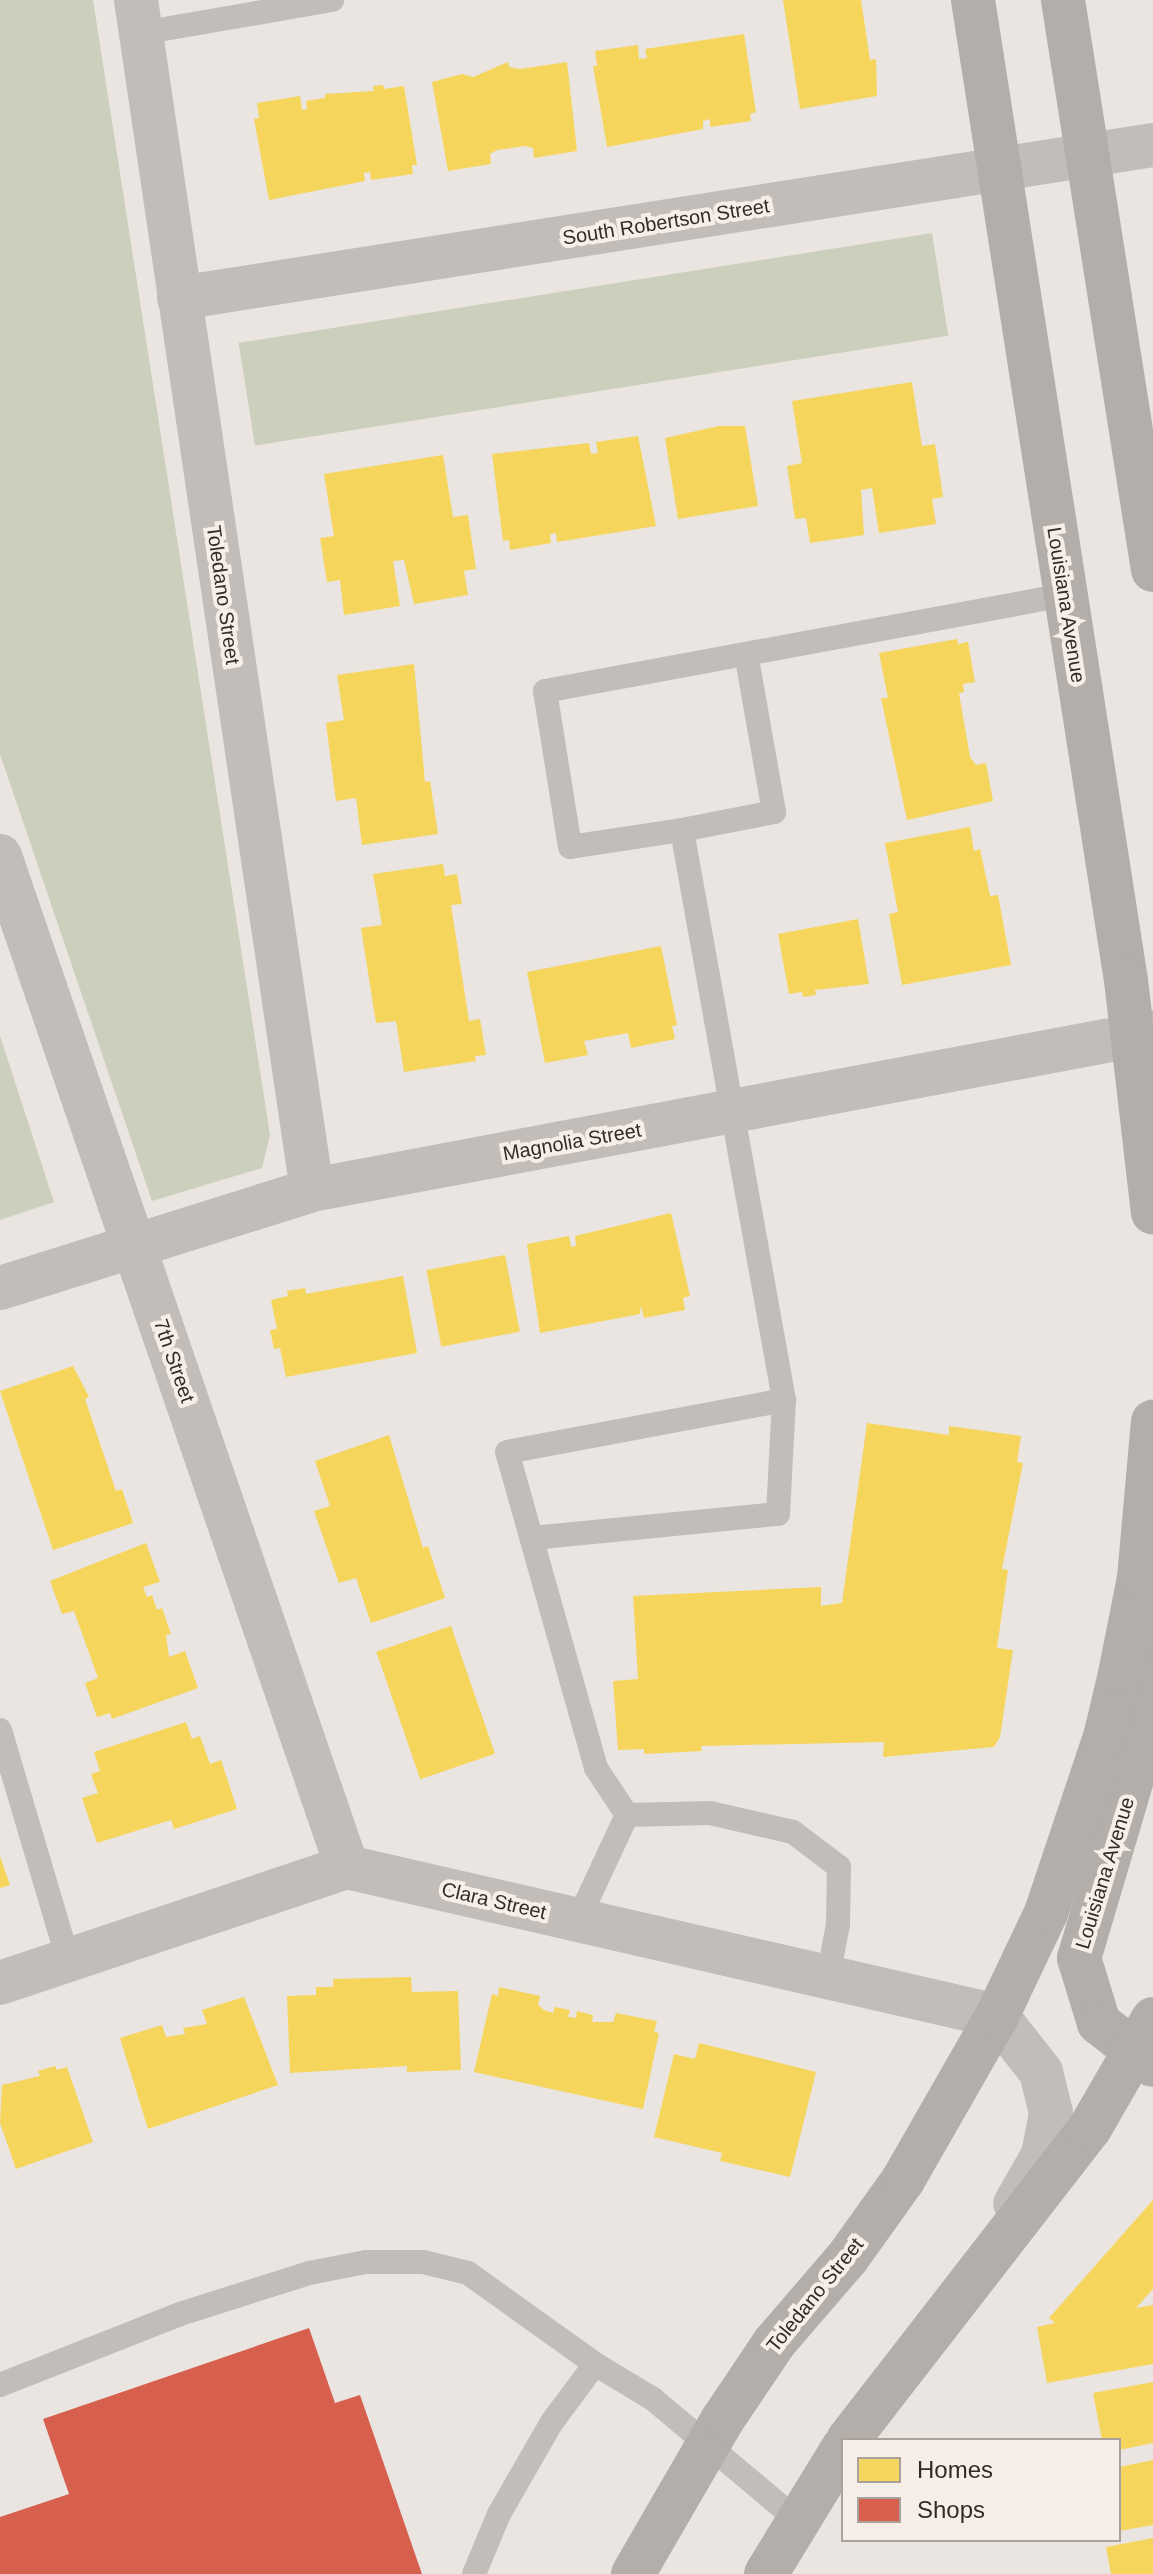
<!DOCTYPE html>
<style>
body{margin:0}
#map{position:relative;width:1153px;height:2574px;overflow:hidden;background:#eae5e0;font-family:Helvetica,sans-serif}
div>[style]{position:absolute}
.green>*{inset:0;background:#cccfbb;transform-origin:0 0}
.homes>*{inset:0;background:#f6d55c;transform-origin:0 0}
.shops>*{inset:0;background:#d6604d}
.lane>*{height:24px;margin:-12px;padding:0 12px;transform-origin:12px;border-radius:12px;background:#c3bdb9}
.street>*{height:44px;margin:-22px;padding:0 22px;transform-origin:22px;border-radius:22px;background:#c3bdb9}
.secondary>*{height:44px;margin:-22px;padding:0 22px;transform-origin:22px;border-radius:22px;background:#b4aeaa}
span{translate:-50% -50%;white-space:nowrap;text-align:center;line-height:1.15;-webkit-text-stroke:8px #f7efe7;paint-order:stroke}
.street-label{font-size:20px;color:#342b28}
.legend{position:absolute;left:841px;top:2438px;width:280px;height:104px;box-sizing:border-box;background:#f7efe7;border:2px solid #a9a19b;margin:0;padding:10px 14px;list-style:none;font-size:24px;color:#342b28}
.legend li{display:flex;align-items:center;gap:16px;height:40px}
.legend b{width:40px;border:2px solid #a9a19b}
</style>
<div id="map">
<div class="green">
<i style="clip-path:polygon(0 0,93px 0,270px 1135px,262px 1168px,152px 1201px,0 754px)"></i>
<i style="left:932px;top:233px;width:104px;height:702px;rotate:81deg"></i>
<i style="clip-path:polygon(0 1036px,54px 1202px,0 1220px)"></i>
</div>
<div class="homes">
<i style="clip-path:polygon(783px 0,861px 0,870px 60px,876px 59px,877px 96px,800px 109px)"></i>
<i style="clip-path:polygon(744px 34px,756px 112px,750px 114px,751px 121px,710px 127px,710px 119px,703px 121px,703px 129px,607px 147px,593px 66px,597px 66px,595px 51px,638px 45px,639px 59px,647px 58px,645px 49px)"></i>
<i style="clip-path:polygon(508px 62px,509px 67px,520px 69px,567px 62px,577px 151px,534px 158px,533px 148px,525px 146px,497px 150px,490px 154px,491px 164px,448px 171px,432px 82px,462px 74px,473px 77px)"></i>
<i style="clip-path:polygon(383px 85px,384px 89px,404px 86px,417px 165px,412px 165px,413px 174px,371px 180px,370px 172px,364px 173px,365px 181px,269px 200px,254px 119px,259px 118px,257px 103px,300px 96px,302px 110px,307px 109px,306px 101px,325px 98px,325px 94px,374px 91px,373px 86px)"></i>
<i style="clip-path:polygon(912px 382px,922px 446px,935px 444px,943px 497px,932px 499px,936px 524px,879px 533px,872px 488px,861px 490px,864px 535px,810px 543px,806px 518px,795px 519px,787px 466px,802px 463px,792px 401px)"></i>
<i style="clip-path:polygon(719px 426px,745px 426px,758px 506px,678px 519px,665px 438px)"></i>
<i style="clip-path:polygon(638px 436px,656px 526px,557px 542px,556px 533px,550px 534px,551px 543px,510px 550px,509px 540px,503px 541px,492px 454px,589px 443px,591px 454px,598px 453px,596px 442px)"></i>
<i style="clip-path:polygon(443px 455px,453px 517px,468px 515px,476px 569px,464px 571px,468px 595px,414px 604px,404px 560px,393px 561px,400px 606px,344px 615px,340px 580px,327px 582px,320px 538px,334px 536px,324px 474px)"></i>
<i style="clip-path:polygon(957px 639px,958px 644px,968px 642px,975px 682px,963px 684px,964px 692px,959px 693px,970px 757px,976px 765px,986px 763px,993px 801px,907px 820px,881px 698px,888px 698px,879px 653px)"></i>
<i style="clip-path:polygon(414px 664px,425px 782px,430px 781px,438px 834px,362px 845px,356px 798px,336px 801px,326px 723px,344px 720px,337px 675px)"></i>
<i style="clip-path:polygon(970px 827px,974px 851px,980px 849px,990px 896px,998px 895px,1011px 965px,902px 985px,889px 914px,898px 912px,885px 843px)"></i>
<i style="clip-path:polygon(443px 864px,445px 876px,457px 874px,462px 904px,451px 905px,469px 1021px,480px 1019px,486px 1055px,475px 1056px,476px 1061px,404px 1072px,396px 1021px,376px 1023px,361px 928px,382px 925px,373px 874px)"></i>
<i style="clip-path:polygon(858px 919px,869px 984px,815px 990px,816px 995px,803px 997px,802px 992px,789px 994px,778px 934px)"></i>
<i style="clip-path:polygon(661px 946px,677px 1025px,672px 1026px,675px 1039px,631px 1048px,628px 1033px,584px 1041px,588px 1055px,545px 1063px,527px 972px)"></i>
<i style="clip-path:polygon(671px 1213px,690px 1296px,683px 1298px,685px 1310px,644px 1318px,641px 1305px,640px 1314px,540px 1333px,527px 1244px,569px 1236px,571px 1247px,576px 1246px,575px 1236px)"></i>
<i style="left:505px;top:1255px;width:78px;height:80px;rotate:79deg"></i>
<i style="clip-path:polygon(403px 1276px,417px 1353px,286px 1377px,280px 1348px,274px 1349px,270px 1330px,277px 1329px,271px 1300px,288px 1296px,287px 1291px,305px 1288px,306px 1294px)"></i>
<i style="clip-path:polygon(73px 1366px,89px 1397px,85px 1399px,116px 1491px,122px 1489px,133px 1523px,53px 1550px,0 1391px)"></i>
<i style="clip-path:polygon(867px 1423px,949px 1435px,949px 1426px,1021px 1436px,1017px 1462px,1023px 1463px,1002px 1569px,1008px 1570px,997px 1648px,1013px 1650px,1000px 1737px,994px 1747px,883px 1757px,884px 1742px,701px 1746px,702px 1751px,644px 1754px,644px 1749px,618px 1750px,613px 1681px,638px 1679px,633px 1596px,821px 1587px,821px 1606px,842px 1603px)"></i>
<i style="clip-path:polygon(389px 1435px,423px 1548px,428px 1546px,445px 1598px,371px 1623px,356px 1578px,339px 1583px,314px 1511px,330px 1506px,315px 1461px)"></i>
<i style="clip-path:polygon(146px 1543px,160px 1582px,143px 1587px,147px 1597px,152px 1595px,157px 1610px,162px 1608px,171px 1634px,166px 1635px,169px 1657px,185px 1651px,198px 1688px,112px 1719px,110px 1713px,97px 1717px,85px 1683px,98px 1678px,74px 1611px,62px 1614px,50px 1581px)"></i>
<i style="left:451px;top:1626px;width:135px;height:79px;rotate:71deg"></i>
<i style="clip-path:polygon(186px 1722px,192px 1739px,200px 1736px,210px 1764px,221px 1760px,237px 1809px,174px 1829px,171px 1820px,97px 1843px,82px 1798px,98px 1793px,91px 1774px,100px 1771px,94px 1752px)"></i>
<i style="clip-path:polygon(0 1856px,10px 1885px,0 1888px)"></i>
<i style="clip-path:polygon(411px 1977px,412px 1992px,458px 1991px,461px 2070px,407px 2072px,407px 2066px,290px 2073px,287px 1996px,316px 1995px,316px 1987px,333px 1987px,333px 1979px)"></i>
<i style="clip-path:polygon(499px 1987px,540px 1996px,538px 2005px,544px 2010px,553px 2013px,555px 2007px,570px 2010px,568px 2017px,576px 2018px,577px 2011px,593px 2015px,592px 2022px,613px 2022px,616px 2013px,657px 2021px,654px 2032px,659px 2033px,643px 2109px,474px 2072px,492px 1994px,498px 1996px)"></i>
<i style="clip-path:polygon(244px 1997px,278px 2085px,148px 2129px,120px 2038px,162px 2025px,166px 2037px,185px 2034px,183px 2028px,207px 2024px,202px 2010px)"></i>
<i style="clip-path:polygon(699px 2043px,816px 2072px,790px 2177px,720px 2161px,722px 2153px,654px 2137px,674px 2054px,695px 2059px)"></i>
<i style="clip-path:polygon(55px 2066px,57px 2070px,67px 2067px,93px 2142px,16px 2169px,0 2123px,2px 2085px,40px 2076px,38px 2071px)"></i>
<i style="clip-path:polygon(1153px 2200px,1153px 2289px,1136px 2308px,1153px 2305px,1153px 2364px,1047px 2383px,1037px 2327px,1055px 2323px,1049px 2318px)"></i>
<i style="clip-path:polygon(1153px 2382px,1153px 2443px,1119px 2450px,1119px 2440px,1102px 2440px,1093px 2393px)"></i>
<i style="clip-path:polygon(1153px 2460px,1153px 2525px,1119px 2531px,1119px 2467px)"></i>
<i style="clip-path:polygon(1153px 2538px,1153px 2574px,1111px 2574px,1106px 2547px)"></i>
</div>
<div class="shops">
<i style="clip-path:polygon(309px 2328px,335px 2403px,360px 2395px,422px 2574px,0 2574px,0 2517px,69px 2494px,43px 2419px)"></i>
</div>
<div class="lane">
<i style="left:141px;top:33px;width:194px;rotate:-9.8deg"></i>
<i style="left:682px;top:830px;width:94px;rotate:-11.1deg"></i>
<i style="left:774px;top:812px;width:160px;rotate:-100deg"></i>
<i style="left:532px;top:1538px;width:247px;rotate:-5.6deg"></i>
<i style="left:778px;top:1514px;width:114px;rotate:-87deg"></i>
<i style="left:0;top:1730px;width:240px;rotate:73.5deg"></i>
<i style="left:627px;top:1815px;width:56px;rotate:-123.4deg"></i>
<i style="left:596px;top:1768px;width:328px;rotate:-105.7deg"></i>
<i style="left:507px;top:1452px;width:282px;rotate:-10.6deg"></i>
<i style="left:784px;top:1400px;width:579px;rotate:-100.15deg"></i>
<i style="left:682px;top:830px;width:113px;rotate:171.4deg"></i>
<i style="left:570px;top:847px;width:158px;rotate:-99.1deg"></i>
<i style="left:545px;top:691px;width:529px;rotate:-10.46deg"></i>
<i style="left:578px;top:1920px;width:116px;rotate:-65deg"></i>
<i style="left:627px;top:1815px;width:83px;rotate:-1.4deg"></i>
<i style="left:710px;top:1813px;width:85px;rotate:12.9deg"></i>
<i style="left:793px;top:1832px;width:58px;rotate:37.3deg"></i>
<i style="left:839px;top:1867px;width:57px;rotate:91deg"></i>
<i style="left:838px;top:1924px;width:54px;rotate:100.7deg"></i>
<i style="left:0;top:2385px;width:193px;rotate:-21.5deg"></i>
<i style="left:180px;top:2314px;width:135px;rotate:-17.6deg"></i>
<i style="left:309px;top:2273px;width:58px;rotate:-10.9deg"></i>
<i style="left:366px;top:2262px;width:57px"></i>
<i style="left:423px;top:2262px;width:46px;rotate:13.7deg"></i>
<i style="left:468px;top:2273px;width:156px;rotate:35.6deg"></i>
<i style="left:474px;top:2574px;width:65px;rotate:-67.4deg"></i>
<i style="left:499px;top:2514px;width:106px;rotate:-60.1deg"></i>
<i style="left:552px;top:2422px;width:72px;rotate:-53.4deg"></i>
<i style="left:595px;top:2364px;width:68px;rotate:31.1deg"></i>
<i style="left:653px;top:2399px;width:188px;rotate:40deg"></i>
</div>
<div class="street">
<i style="left:136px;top:0;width:1203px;rotate:81.59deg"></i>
<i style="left:179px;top:298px;width:986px;rotate:-8.93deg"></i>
<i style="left:0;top:856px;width:1069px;rotate:71.06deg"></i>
<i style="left:0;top:1288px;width:327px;rotate:-17.4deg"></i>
<i style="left:312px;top:1190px;width:856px;rotate:-10.64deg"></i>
<i style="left:0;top:1983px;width:366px;rotate:-18.5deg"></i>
<i style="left:347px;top:1867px;width:667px;rotate:12.91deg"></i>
<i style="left:997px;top:2016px;width:71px;rotate:51.8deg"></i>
<i style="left:1041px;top:2072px;width:42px;rotate:76.3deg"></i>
<i style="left:1051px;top:2113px;width:43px;rotate:100.8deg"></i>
<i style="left:1043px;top:2155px;width:56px;rotate:119.7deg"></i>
</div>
<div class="secondary">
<i style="left:973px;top:0;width:992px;rotate:81.13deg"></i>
<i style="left:1126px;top:980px;width:234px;rotate:83.4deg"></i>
<i style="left:1063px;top:0;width:577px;rotate:81.03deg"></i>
<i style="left:1143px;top:1624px;width:88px;rotate:84.2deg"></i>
<i style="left:1152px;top:1712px;width:257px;rotate:106.5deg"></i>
<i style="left:1079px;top:1958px;width:68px;rotate:72.9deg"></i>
<i style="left:1099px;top:2023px;width:68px;rotate:37.9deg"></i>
<i style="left:848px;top:2440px;width:395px;rotate:-52.2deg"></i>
<i style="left:1090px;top:2128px;width:126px;rotate:-60deg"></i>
<i style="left:633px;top:2574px;width:179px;rotate:-59.9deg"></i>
<i style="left:723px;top:2419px;width:92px;rotate:-56.1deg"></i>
<i style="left:774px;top:2343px;width:113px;rotate:-49.3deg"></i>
<i style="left:848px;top:2257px;width:95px;rotate:-54.5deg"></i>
<i style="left:903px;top:2180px;width:189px;rotate:-60.2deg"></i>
<i style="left:997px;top:2016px;width:114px;rotate:-64.6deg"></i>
<i style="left:1046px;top:1913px;width:186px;rotate:-71.5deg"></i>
<i style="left:1105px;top:1737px;width:65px;rotate:-76.6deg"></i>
<i style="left:1120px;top:1674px;width:98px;rotate:-78.8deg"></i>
<i style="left:1139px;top:1578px;width:157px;rotate:-84.9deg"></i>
<i style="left:766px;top:2574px;width:148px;rotate:-58.6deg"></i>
</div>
<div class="street-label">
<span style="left:666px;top:222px;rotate:-9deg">South Robertson Street</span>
<span style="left:223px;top:595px;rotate:82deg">Toledano Street</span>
<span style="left:1066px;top:605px;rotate:81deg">Louisiana Avenue</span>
<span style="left:572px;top:1142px;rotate:-10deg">Magnolia Street</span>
<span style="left:174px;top:1361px;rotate:71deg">7th Street</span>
<span style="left:1105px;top:1873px;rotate:-73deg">Louisiana Avenue</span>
<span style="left:494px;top:1901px;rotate:13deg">Clara Street</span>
<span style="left:815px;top:2295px;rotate:-51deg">Toledano Street</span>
</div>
<ul class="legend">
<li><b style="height:22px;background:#f6d55c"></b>Homes</li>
<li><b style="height:22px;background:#d6604d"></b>Shops</li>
</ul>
</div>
